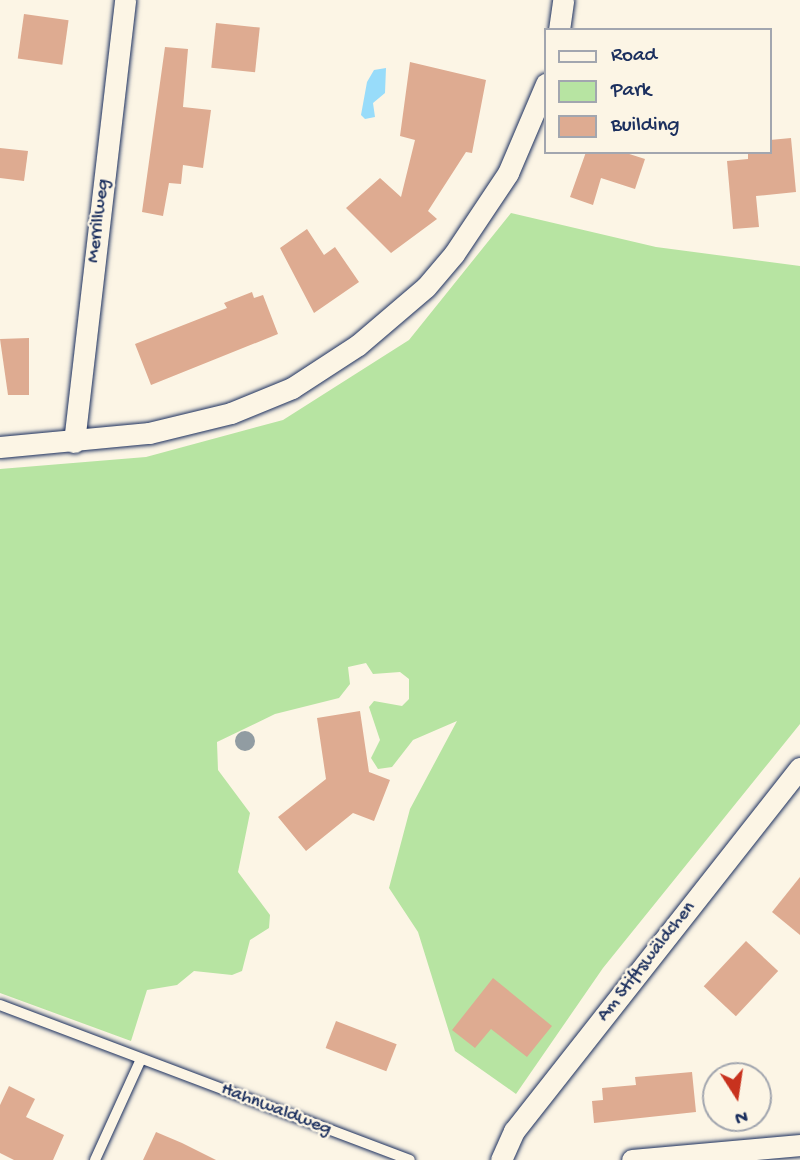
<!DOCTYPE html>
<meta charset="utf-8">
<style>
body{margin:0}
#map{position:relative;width:800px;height:1160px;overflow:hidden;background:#fcf5e5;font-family:"Gochi Hand",sans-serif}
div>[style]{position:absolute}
.green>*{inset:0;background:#b7e4a2}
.water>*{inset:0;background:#98dcfa}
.building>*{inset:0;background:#deab91;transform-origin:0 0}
.roads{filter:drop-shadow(0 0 2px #1b2f5e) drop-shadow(0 0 2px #1b2f5e)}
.service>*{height:10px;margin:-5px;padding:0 5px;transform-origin:5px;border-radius:5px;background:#fcf5e5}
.minor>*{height:21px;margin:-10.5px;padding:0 10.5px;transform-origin:10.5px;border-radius:10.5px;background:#fcf5e5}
.trees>*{width:20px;height:20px;margin:-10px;border-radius:50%;background:#919ca2}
span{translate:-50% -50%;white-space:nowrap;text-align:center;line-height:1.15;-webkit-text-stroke:5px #fcf5e5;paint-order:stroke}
.street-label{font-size:19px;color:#1b2f5e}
.legend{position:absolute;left:544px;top:28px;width:228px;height:126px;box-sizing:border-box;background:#fcf5e5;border:2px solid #a2a6af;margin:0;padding:9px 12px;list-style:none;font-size:21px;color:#1b2f5e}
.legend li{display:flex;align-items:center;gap:14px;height:35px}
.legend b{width:35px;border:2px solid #a2a6af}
.north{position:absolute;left:702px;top:1062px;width:70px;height:70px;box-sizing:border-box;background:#fcf5e5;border:2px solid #a2a6af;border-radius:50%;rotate:168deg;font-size:19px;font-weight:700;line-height:28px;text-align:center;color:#1b2f5e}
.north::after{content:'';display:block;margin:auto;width:24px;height:32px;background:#c8321e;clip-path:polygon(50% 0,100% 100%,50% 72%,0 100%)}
</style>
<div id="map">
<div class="green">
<i style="clip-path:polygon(511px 213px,656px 247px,800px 266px,800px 724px,603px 968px,516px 1094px,455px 1051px,418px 932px,389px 888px,410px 809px,457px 721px,413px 740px,392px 767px,378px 769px,371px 758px,380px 740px,369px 707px,374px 701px,402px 706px,409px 699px,409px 679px,400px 672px,373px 674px,366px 663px,348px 667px,350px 684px,339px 698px,275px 714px,217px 742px,218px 770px,250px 813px,238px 872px,270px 915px,269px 928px,250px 940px,242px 971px,232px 975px,194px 971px,177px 985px,147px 990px,131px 1041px,0 993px,0 469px,146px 457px,283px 420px,409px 340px)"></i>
</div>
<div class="water">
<i style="clip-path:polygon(386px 68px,385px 93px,373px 103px,375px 117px,365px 119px,361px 115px,367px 82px,374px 70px)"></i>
</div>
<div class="building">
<i style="left:24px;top:14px;width:45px;height:45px;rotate:8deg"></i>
<i style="left:216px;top:23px;width:44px;height:45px;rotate:6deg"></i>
<i style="clip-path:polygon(165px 47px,188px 49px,183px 107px,211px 110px,203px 168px,183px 165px,181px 184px,169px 183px,163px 216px,142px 212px)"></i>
<i style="clip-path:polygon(410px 62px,486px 80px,472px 153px,466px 152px,428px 211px,437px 219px,391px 253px,346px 208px,380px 178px,401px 197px,415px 140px,400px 136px)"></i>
<i style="clip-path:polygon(791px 138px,796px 192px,756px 196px,759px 227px,733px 229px,727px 161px,748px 159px,748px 152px,770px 152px,770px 140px)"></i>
<i style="clip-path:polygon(0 148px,28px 151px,24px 181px,0 178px)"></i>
<i style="clip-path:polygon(586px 152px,623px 152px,645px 159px,635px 189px,601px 178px,593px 205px,570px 197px)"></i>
<i style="clip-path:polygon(307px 229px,324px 255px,335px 247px,359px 282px,314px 313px,280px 248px)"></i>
<i style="clip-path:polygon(252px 292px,254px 298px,263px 295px,278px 334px,151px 385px,135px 344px,227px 308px,224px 303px)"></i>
<i style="clip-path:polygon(29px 338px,29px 395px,8px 395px,0 339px)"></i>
<i style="clip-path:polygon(360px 711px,369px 772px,390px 780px,374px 821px,353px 813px,306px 851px,278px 817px,326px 779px,317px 718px)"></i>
<i style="clip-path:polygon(800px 877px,800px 935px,772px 912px)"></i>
<i style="left:746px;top:941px;width:44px;height:62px;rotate:43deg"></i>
<i style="clip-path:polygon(493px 978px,552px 1026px,527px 1057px,491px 1029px,475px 1048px,452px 1030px)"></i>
<i style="left:336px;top:1021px;width:65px;height:29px;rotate:21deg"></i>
<i style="clip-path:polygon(692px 1072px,696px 1112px,594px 1123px,592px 1101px,603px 1100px,602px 1088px,636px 1085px,635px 1077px)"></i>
<i style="clip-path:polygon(9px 1086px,35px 1099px,26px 1117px,64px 1135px,53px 1160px,14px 1160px,0 1153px,0 1105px)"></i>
<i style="clip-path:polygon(156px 1132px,182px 1143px,216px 1160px,143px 1160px)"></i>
</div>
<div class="roads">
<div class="service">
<i style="left:0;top:1005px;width:438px;rotate:20.7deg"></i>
<i style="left:95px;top:1160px;width:111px;rotate:-65.5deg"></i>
</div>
<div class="minor">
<i style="left:559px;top:30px;width:30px;rotate:-82deg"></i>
<i style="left:74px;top:442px;width:445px;rotate:-83.4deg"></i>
<i style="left:0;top:447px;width:150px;rotate:-5.4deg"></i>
<i style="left:149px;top:433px;width:84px;rotate:-13.7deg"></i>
<i style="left:231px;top:413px;width:66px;rotate:-22.3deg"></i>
<i style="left:292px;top:388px;width:79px;rotate:-33.1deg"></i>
<i style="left:358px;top:345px;width:89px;rotate:-40.5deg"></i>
<i style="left:426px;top:287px;width:43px;rotate:-49.7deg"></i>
<i style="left:454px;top:254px;width:97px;rotate:-56.3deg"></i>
<i style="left:508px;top:173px;width:97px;rotate:-66.9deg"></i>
<i style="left:501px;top:1160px;width:32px;rotate:-66deg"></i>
<i style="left:514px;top:1131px;width:462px;rotate:-51.8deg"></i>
<i style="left:632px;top:1160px;width:169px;rotate:-5.1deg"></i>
</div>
</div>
<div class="trees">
<i style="left:245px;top:741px"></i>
</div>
<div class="street-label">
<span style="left:99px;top:221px;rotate:-83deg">Merrillweg</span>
<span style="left:647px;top:962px;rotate:-52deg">Am Stiftswäldchen</span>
<span style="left:276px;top:1110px;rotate:21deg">Hahnwaldweg</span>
</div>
<ul class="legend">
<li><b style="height:9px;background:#fcf5e5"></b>Road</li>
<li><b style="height:19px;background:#b7e4a2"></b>Park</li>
<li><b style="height:19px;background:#deab91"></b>Building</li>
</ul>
<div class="north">N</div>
</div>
